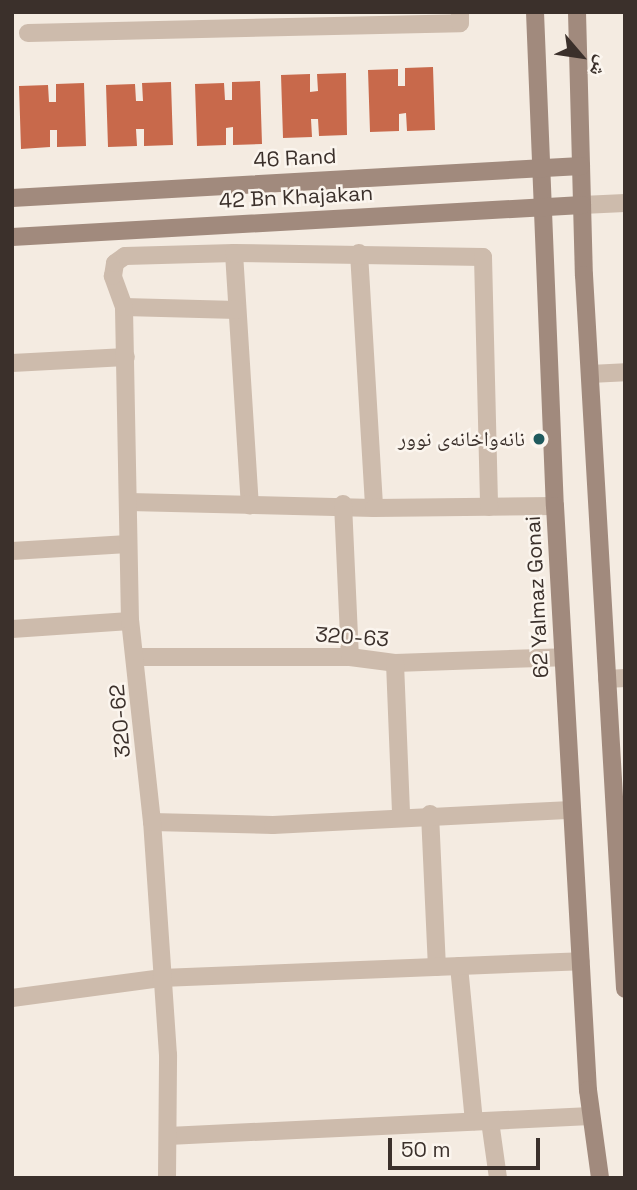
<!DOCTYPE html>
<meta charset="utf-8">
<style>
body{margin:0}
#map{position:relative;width:637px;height:1190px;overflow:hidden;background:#f4ebe1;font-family:"Space Grotesk","Noto Naskh Arabic",sans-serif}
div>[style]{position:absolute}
.building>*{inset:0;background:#c8694b}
.street>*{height:18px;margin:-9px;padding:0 9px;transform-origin:9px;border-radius:9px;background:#cdbbac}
.secondary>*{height:18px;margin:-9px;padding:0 9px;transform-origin:9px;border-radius:9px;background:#a18a7d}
.dots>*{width:19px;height:19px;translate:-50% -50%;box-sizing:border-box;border:4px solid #fbf5ee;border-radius:50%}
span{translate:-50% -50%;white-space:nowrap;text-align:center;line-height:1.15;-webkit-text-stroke:5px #fbf5ee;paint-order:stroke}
.street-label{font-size:21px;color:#3b302b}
.poi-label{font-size:21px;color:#3b302b}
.right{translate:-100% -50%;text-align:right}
.frame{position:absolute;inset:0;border:14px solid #3b302b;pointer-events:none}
.north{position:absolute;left:546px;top:21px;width:70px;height:70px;-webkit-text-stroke:5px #fbf5ee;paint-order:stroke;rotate:119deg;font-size:19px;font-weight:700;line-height:28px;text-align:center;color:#3b302b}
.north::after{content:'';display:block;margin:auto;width:24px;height:32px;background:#3b302b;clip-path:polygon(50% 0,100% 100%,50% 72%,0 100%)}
.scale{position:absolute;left:388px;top:1138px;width:152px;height:32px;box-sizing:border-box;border:4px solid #3b302b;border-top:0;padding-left:9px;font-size:21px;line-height:24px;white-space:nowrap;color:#3b302b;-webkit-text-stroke:5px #fbf5ee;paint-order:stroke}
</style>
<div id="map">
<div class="building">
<i style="clip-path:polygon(433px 67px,435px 130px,407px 131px,406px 113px,399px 114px,399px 131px,370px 132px,368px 70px,398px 69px,398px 86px,405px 86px,405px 68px)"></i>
<i style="clip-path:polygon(346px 73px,347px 135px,319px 136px,318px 119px,311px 119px,312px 137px,283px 138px,281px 75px,310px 74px,310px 92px,318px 91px,317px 74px)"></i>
<i style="clip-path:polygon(260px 81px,262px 144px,233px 145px,233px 127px,226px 128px,226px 145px,197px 146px,195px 84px,224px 83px,225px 100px,232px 100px,232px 82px)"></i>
<i style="clip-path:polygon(171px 82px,173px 145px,144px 146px,144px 129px,136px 129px,137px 146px,108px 147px,106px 85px,135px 84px,136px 101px,143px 101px,142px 83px)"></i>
<i style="clip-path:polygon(84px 83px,86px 146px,57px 147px,57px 130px,50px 130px,50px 147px,21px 149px,19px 86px,48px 85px,49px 102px,56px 102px,56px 84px)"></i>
</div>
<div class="street">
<i style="left:28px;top:33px;width:432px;rotate:-1.3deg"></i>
<i style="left:460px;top:23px;width:11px;rotate:-90deg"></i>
<i style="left:582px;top:205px;width:43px;rotate:-2.7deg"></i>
<i style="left:234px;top:253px;width:253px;rotate:86.4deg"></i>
<i style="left:359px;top:253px;width:255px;rotate:86.6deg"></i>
<i style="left:124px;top:307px;width:113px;rotate:1.5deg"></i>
<i style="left:12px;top:363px;width:114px;rotate:-3deg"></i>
<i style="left:590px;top:374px;width:35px;rotate:-3deg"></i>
<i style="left:129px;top:502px;width:245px;rotate:1.4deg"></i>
<i style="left:374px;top:508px;width:181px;rotate:-0.6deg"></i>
<i style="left:343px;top:504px;width:153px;rotate:87.4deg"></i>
<i style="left:12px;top:551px;width:116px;rotate:-3.5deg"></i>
<i style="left:12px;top:629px;width:118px;rotate:-3.9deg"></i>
<i style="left:137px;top:657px;width:213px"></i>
<i style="left:350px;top:657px;width:45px;rotate:7.6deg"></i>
<i style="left:395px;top:663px;width:168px;rotate:-2deg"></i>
<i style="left:395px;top:663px;width:152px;rotate:87.7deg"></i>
<i style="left:607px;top:679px;width:18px;rotate:-3deg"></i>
<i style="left:430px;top:814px;width:153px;rotate:87.4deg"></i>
<i style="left:152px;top:822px;width:121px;rotate:1.4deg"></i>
<i style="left:273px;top:825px;width:299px;rotate:-2.9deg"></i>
<i style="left:459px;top:966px;width:156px;rotate:84.5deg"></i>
<i style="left:12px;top:998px;width:150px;rotate:-7.6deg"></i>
<i style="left:161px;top:978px;width:420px;rotate:-2.3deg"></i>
<i style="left:490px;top:1121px;width:58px;rotate:82deg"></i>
<i style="left:168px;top:1136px;width:423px;rotate:-2.7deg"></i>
<i style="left:167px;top:1178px;width:123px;rotate:-89.5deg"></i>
<i style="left:168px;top:1055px;width:234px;rotate:-93.9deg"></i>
<i style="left:152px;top:822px;width:202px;rotate:-96.2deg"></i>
<i style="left:130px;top:621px;width:314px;rotate:-91.1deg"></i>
<i style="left:124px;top:307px;width:33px;rotate:-110deg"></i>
<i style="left:113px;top:276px;width:13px;rotate:-81deg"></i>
<i style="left:115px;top:263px;width:12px;rotate:-35deg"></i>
<i style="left:125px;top:256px;width:109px;rotate:-1.6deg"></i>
<i style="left:234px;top:253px;width:249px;rotate:0.9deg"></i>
<i style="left:483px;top:257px;width:250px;rotate:88.6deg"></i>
</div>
<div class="secondary">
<i style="left:535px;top:12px;width:494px;rotate:87.7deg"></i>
<i style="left:555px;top:506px;width:585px;rotate:86.77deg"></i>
<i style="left:588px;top:1090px;width:89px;rotate:82.2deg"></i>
<i style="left:577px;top:12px;width:263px;rotate:88.5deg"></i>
<i style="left:584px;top:275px;width:715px;rotate:86.71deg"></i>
<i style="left:12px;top:198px;width:570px;rotate:-3.22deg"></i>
<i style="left:12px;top:237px;width:571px;rotate:-3.21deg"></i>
</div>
<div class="dots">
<i style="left:539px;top:439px;background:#1f5a5e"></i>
</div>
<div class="street-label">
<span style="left:295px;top:158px;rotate:-3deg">46 Rand</span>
<span style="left:296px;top:197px;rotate:-3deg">42 Bn Khajakan</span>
<span style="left:537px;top:597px;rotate:-93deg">62 Yalmaz Gonai</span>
<span style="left:352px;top:637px;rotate:4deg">320-63</span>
<span style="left:120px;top:721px;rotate:-95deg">320-62</span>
</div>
<div class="poi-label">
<span class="right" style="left:525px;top:439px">نانەواخانەی نوور</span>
</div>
<div class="frame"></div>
<div class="north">ش</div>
<div class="scale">50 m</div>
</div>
